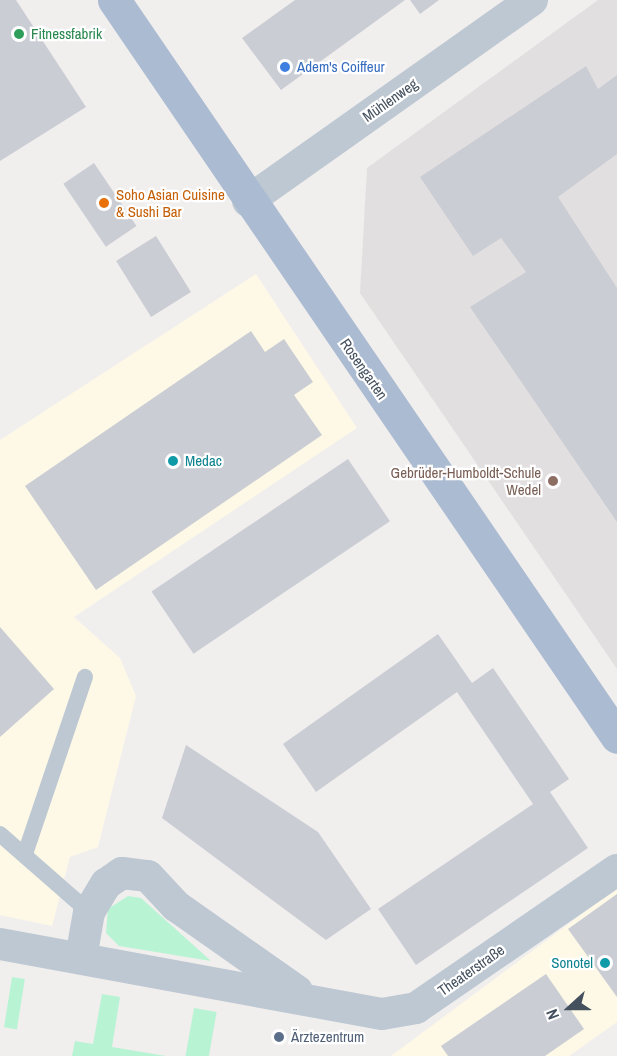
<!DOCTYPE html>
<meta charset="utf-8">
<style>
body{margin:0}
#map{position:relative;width:617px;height:1056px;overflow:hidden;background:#f1eeee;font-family:"Archivo Narrow",sans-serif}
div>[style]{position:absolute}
.commercial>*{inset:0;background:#fef9e6}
.education>*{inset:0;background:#e2dfe0}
.green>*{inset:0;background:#b8f4d3;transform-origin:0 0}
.building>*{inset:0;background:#cacdd4;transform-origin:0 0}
.service>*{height:16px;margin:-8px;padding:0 8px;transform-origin:8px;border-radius:8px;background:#bdc8d2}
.minor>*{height:32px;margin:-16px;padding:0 16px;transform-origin:16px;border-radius:16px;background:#bdc8d2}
.primary>*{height:33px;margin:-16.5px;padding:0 16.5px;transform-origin:16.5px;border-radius:16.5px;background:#abbbd1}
.dots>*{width:16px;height:16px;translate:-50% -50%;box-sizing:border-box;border:3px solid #fff;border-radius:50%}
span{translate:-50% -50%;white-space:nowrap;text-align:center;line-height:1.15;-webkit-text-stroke:4.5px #fff;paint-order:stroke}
.leisure-label{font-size:15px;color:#27864d}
.left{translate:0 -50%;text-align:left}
.shop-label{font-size:15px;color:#366cbe}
.street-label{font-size:15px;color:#44505e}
.food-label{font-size:15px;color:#c56008}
.culture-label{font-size:15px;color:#0d838f}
.right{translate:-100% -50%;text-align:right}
.education-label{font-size:15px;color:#785e54}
.service-label{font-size:15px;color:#4e5e75}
.north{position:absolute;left:539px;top:978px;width:60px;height:60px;-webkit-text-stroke:4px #fff;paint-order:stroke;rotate:249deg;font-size:16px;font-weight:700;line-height:24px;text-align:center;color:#44505e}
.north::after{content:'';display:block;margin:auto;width:21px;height:27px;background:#44505e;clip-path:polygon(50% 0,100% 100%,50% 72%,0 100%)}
</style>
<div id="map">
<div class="commercial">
<i style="clip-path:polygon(256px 274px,357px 428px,74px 617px,120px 658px,136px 696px,98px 847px,70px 857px,52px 926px,0 915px,0 440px)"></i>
<i style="clip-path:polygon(617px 888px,617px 1022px,569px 1056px,391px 1056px)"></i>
</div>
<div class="education">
<i style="clip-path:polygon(598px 0,617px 0,617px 669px,360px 293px,367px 168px)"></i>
</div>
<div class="green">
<i style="clip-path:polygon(128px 896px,141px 898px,211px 961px,119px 946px,106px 933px,108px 909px)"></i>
<i style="left:12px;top:977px;width:13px;height:51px;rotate:9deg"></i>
<i style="clip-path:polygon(102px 994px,120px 997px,112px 1047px,166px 1056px,72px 1056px,75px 1041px,93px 1044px)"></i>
<i style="left:194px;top:1008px;width:23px;height:49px;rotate:10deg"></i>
</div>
<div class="building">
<i style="clip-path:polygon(0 0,16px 0,86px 107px,0 161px)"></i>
<i style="clip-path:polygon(295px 0,405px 0,281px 90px,242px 38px)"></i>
<i style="clip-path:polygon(410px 0,439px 0,420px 14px)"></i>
<i style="clip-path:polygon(586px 66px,598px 89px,617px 75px,617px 154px,558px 197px,617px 288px,617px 522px,470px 307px,526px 272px,501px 238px,473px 256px,420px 177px)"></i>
<i style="left:94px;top:163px;width:76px;height:37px;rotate:56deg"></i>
<i style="left:156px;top:236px;width:66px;height:47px;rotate:58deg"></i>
<i style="clip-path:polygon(251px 331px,265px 352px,284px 339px,313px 382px,294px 395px,322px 435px,96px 590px,25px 486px)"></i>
<i style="left:348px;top:459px;width:75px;height:237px;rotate:56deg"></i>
<i style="clip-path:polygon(0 627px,54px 689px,0 737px)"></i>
<i style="clip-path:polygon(438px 634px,472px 683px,493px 668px,569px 779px,550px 792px,588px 848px,416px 965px,378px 909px,533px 804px,457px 692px,316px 792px,283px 744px)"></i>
<i style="clip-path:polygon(186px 745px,318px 832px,371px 909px,326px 940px,162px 818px)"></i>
<i style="clip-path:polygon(617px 894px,617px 997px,568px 929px)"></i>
<i style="clip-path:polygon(546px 974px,584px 1029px,545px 1056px,448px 1056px,441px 1046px)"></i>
</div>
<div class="service">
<i style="left:0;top:834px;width:118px;rotate:41.2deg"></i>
<i style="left:25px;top:854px;width:187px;rotate:-71.3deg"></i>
</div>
<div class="minor">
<i style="left:248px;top:201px;width:348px;rotate:-35.3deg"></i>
<i style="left:0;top:944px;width:388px;rotate:10.4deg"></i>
<i style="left:382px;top:1014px;width:35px;rotate:-10deg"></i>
<i style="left:416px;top:1008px;width:244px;rotate:-34.5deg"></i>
<i style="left:81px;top:958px;width:47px;rotate:-80.1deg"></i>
<i style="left:89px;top:912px;width:33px;rotate:-59deg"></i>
<i style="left:106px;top:884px;width:19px;rotate:-35deg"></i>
<i style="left:122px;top:873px;width:26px;rotate:7deg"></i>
<i style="left:148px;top:876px;width:41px;rotate:47deg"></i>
<i style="left:176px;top:906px;width:148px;rotate:35.1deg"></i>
</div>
<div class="primary">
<i style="left:114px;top:0;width:892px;rotate:55.69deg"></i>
</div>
<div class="dots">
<i style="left:19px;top:34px;background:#2e9e5b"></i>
<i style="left:285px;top:67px;background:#3f7fe0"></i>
<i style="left:104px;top:203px;background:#e8710a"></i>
<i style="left:173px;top:461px;background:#0f9aa8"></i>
<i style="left:553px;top:481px;background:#8d6e63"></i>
<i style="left:605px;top:963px;background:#0f9aa8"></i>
<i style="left:279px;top:1037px;background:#5c6f8a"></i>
</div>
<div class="leisure-label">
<span class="left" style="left:31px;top:34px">Fitnessfabrik</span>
</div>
<div class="shop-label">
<span class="left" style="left:297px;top:67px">Adem's Coiffeur</span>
</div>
<div class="street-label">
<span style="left:390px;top:100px;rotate:-35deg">Mühlenweg</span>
<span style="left:364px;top:369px;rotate:55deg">Rosengarten</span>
<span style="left:471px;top:970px;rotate:-35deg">Theaterstraße</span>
</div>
<div class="food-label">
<span class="left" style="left:116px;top:203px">Soho Asian Cuisine<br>&amp; Sushi Bar</span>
</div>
<div class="culture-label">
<span class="left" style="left:185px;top:461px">Medac</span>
<span class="right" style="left:593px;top:963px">Sonotel</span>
</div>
<div class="education-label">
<span class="right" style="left:541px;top:481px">Gebrüder-Humboldt-Schule<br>Wedel</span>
</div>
<div class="service-label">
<span class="left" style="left:291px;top:1037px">Ärztezentrum</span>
</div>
<div class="north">N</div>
</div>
